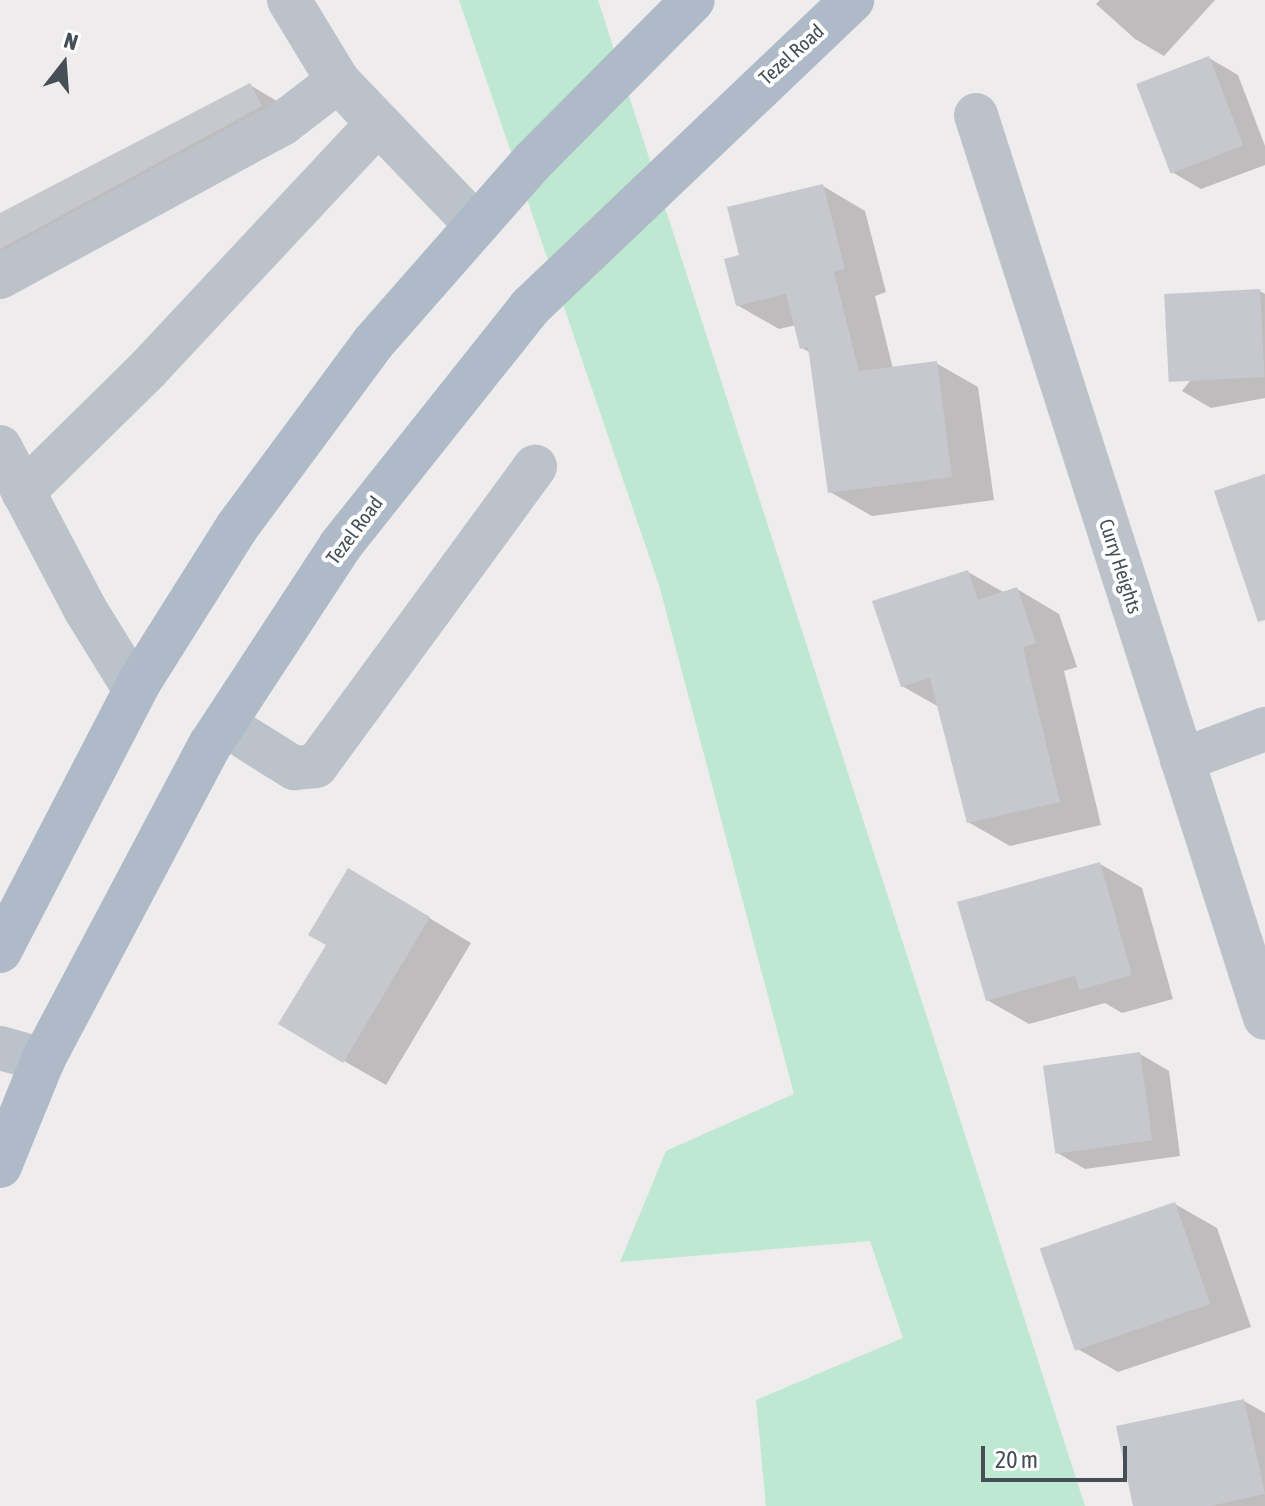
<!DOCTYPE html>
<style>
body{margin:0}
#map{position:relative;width:1265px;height:1506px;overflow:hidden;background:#eeecec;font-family:"Asap Condensed",sans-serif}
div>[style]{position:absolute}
.green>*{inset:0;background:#bee8d1}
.shadow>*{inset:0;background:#0003}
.building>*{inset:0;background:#c7c8ce;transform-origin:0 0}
.minor>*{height:44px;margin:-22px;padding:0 22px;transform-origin:22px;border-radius:22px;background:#bcc2c9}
.major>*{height:44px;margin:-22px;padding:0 22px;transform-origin:22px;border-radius:22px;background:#aebac8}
span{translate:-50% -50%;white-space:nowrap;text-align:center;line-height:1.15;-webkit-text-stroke:8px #fff;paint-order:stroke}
.street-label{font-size:20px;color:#464e56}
.north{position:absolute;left:24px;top:24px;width:80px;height:80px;-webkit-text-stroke:6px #fff;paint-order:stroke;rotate:17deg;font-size:22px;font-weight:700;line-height:32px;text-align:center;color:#464e56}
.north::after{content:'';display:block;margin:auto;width:28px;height:36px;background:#464e56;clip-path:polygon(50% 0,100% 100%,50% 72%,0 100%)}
.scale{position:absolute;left:981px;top:1446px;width:146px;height:36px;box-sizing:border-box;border:4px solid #464e56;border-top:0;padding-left:10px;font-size:24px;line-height:28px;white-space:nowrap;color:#464e56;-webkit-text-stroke:6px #fff;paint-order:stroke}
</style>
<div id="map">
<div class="green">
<i style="clip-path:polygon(459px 0,598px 0,1085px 1506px,766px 1506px,756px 1400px,903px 1338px,870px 1241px,620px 1262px,666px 1151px,794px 1094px,659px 585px)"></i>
</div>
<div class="shadow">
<i style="clip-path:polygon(1100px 0,1215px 0,1164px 56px,1135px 39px,1096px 4px)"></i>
<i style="clip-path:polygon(1209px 58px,1238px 75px,1265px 146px,1265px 165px,1201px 189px,1172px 172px)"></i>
<i style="clip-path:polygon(250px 85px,292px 110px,0 255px,0 216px)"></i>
<i style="clip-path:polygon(823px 186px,865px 211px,886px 292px,875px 296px,893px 369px,936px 363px,978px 387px,994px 500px,872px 516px,830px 492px,811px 353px,802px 348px,796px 325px,779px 329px,737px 305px,742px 256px)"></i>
<i style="clip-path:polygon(1260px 291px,1265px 294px,1265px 398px,1211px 408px,1182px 391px)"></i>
<i style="clip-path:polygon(968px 572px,1005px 593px,1017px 589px,1059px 614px,1077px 667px,1064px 671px,1101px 825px,1010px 846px,968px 822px,939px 707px,902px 686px)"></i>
<i style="clip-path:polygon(1100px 864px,1142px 888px,1173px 999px,1122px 1013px,1105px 1003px,1029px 1024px,987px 1000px)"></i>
<i style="clip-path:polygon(391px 895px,471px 943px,386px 1085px,344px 1061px)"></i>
<i style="clip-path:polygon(1140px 1054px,1169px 1071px,1180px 1156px,1085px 1169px,1056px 1152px)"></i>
<i style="clip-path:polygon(1175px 1204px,1217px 1228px,1251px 1327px,1118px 1372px,1076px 1348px)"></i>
<i style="clip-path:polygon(1244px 1401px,1265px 1413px,1265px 1506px,1135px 1506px)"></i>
</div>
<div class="building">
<i style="left:1209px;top:56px;width:96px;height:78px;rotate:69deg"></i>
<i style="clip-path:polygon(250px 83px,262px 106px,0 249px,0 213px)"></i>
<i style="clip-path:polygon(823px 184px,845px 269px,834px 272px,859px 371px,937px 361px,952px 477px,828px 493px,808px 347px,800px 349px,786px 294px,736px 306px,724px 259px,739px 255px,727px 207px)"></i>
<i style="left:1260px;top:289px;width:88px;height:96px;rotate:87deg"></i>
<i style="clip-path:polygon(1265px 474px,1265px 620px,1258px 622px,1214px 491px)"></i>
<i style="clip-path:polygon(968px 570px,978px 600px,1017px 587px,1036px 643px,1023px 647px,1060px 802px,967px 823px,930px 678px,901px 687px,872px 601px)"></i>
<i style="clip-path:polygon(1100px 862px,1132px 975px,1079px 990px,1075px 976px,986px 1001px,957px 902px)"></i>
<i style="clip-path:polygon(348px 868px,430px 917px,343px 1063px,278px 1024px,326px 945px,308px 935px)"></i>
<i style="left:1140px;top:1052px;width:89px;height:98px;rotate:82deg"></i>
<i style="left:1175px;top:1202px;width:108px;height:143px;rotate:71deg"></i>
<i style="clip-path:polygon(1244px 1399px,1265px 1494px,1210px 1506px,1133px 1506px,1116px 1426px)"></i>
</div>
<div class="minor">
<i style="left:289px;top:0;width:95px;rotate:58.8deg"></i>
<i style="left:976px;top:115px;width:948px;rotate:72.25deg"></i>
<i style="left:0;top:277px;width:321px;rotate:-28.5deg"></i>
<i style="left:282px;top:124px;width:71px;rotate:-37.5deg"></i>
<i style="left:338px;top:81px;width:199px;rotate:46.2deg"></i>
<i style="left:0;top:447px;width:183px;rotate:62.3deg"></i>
<i style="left:85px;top:609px;width:95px;rotate:58.3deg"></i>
<i style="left:23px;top:492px;width:177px;rotate:-44.5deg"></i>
<i style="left:149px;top:368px;width:335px;rotate:-46.9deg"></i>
<i style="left:224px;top:724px;width:83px;rotate:32.2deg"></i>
<i style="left:294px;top:768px;width:22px;rotate:-5deg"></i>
<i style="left:316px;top:766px;width:371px;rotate:-53.8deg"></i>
<i style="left:1182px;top:760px;width:89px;rotate:-20.5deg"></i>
<i style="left:0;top:1048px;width:45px;rotate:15.6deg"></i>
</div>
<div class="major">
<i style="left:0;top:951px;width:304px;rotate:-62.6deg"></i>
<i style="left:140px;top:681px;width:182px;rotate:-57.8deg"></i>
<i style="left:237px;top:527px;width:229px;rotate:-53.5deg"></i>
<i style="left:373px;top:343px;width:241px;rotate:-48.7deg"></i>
<i style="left:532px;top:162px;width:228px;rotate:-45.2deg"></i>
<i style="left:0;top:1166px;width:114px;rotate:-67.9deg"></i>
<i style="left:43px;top:1060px;width:357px;rotate:-62.1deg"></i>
<i style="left:210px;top:745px;width:238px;rotate:-56.8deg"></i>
<i style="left:340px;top:546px;width:305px;rotate:-51.5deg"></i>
<i style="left:530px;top:307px;width:445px;rotate:-43.6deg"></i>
</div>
<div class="street-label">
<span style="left:791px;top:54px;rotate:-42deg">Tezel Road</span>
<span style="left:354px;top:530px;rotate:-53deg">Tezel Road</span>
<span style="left:1121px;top:566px;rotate:72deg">Curry Heights</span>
</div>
<div class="north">N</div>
<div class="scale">20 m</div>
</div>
